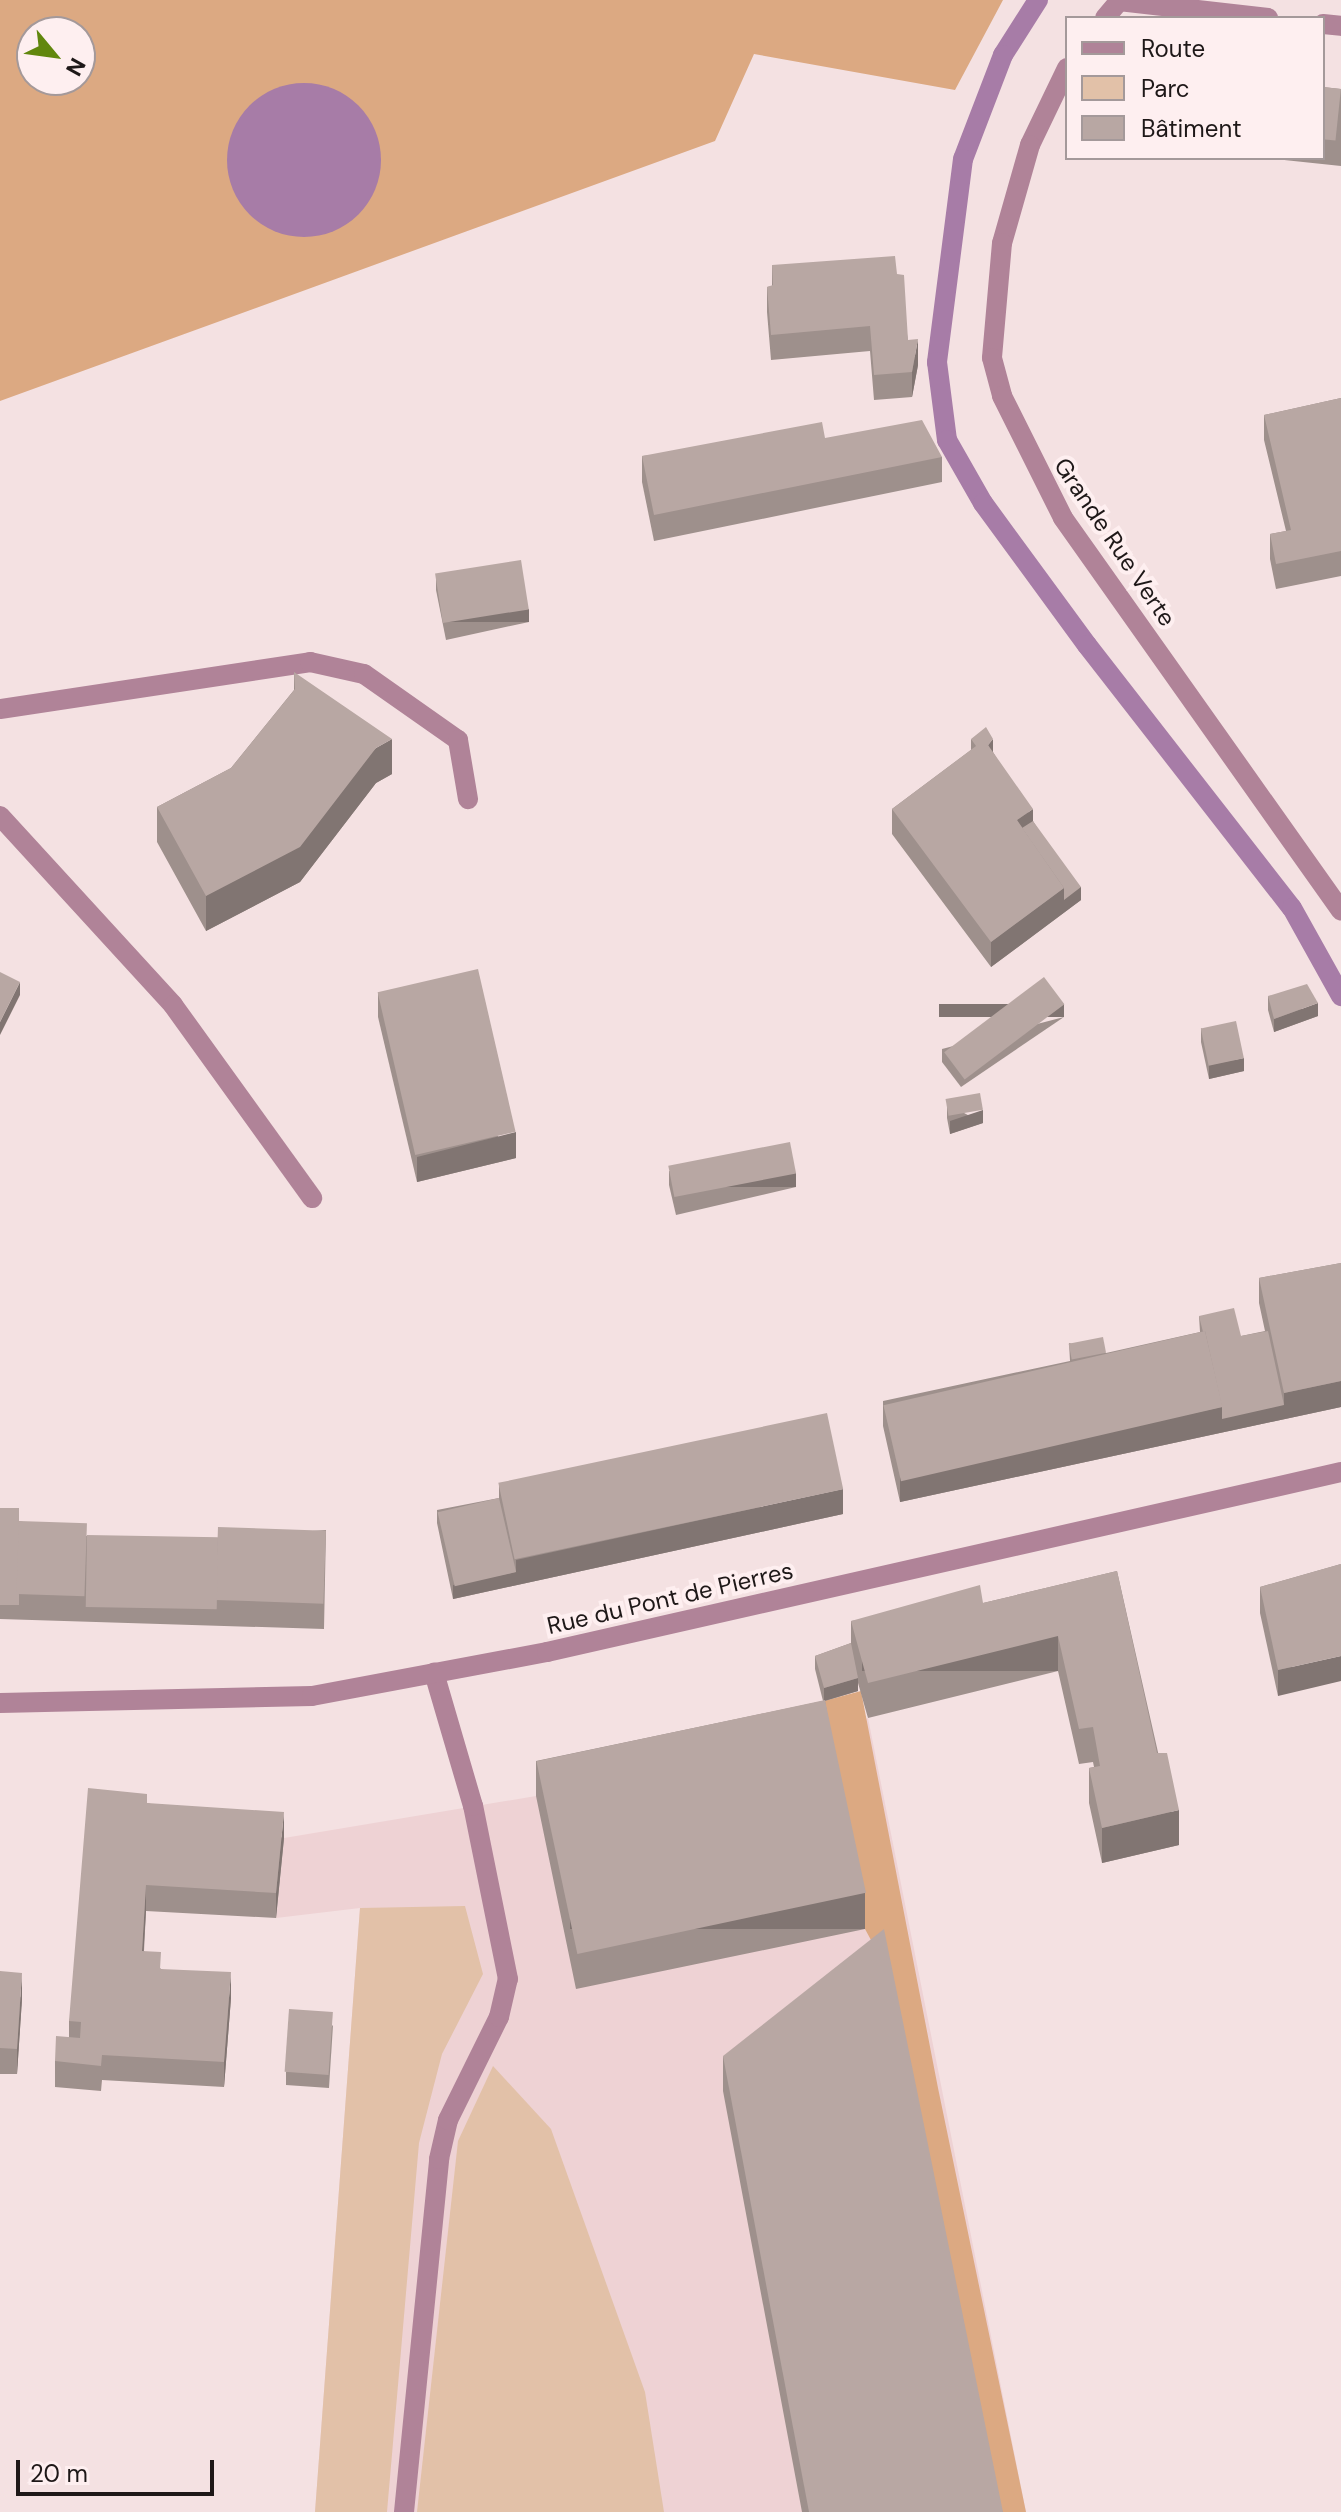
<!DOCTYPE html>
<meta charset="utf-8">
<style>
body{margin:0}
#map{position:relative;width:1341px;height:2512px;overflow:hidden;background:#f4e1e2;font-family:"DM Sans",sans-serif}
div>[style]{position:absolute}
.built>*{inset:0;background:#eed2d4}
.green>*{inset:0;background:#e2c1a8}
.forest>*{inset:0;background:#dca982}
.water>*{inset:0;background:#a77ca7}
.round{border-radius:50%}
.stream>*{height:20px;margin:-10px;padding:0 10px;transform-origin:10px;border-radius:10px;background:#a77ca7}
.lane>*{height:20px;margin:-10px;padding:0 10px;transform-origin:10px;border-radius:10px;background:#b08398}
.street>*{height:20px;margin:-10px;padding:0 10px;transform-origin:10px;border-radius:10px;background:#b08398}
.wall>*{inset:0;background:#9e908c}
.shaded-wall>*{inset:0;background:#817572;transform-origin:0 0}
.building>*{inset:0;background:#b8a7a3;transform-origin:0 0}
span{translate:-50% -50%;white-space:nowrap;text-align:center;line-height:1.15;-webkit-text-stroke:8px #feeff0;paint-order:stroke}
.street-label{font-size:24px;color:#1e1818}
.legend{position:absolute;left:1065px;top:16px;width:260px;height:144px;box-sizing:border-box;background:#feeff0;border:2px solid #a4999a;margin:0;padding:10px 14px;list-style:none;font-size:24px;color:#1e1818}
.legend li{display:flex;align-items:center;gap:16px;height:40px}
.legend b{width:40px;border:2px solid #a4999a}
.north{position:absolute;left:16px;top:16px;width:80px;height:80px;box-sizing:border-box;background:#feeff0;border:2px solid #a4999a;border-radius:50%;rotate:119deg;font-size:22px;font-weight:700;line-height:32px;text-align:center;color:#1e1818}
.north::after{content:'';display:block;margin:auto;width:28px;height:36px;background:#61870d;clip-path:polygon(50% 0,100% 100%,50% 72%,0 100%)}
.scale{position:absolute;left:16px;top:2460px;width:198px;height:36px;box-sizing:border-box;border:4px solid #1e1818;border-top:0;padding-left:10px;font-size:24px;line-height:28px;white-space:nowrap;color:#1e1818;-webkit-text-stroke:6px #feeff0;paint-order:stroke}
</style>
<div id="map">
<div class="built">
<i style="clip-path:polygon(868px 1718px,1026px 2512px,315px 2512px,360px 1908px,276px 1918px,284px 1838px,536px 1796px)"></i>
</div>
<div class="green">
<i style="clip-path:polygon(465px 1906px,483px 1974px,442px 2054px,419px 2143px,387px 2512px,315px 2512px,360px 1908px)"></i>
<i style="clip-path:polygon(493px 2066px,551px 2129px,645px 2392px,664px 2512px,417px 2512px,458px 2141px)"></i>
</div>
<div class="forest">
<i style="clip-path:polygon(evenodd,0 0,1003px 0,955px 90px,754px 54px,715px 141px,0 401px,0 0,32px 32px,80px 32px,80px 80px,32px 80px,32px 32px)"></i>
<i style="clip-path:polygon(861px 1691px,938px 2088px,1026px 2512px,997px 2512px,884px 1964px,865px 1929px,824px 1701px)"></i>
</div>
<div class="water">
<i class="round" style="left:227px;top:83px;width:154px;height:154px"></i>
</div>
<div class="stream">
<i style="left:1038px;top:0;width:65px;rotate:122.5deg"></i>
<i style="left:1003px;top:55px;width:111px;rotate:111deg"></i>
<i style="left:963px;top:159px;width:205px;rotate:97.3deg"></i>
<i style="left:937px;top:362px;width:79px;rotate:82.7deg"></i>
<i style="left:947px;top:440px;width:73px;rotate:60.3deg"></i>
<i style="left:983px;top:503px;width:176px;rotate:53.8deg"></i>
<i style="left:1087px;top:645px;width:333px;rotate:52.1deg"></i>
<i style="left:1292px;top:908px;width:101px;rotate:60.9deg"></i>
</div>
<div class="lane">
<i style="left:0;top:709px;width:314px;rotate:-8.6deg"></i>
<i style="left:310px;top:662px;width:55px;rotate:12.5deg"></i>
<i style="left:364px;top:674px;width:115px;rotate:35.1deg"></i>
<i style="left:458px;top:740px;width:60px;rotate:80.4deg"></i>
<i style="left:0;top:816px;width:256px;rotate:47.5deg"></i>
<i style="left:173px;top:1005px;width:238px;rotate:54.2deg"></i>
<i style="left:404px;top:2512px;width:355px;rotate:-84.3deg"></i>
<i style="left:439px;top:2159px;width:40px;rotate:-77deg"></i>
<i style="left:448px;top:2120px;width:115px;rotate:-63.7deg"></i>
<i style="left:499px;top:2017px;width:39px;rotate:-77deg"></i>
<i style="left:508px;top:1979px;width:177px;rotate:-101.4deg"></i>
<i style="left:473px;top:1806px;width:139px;rotate:-106.3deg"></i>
</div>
<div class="street">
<i style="left:1119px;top:1px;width:150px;rotate:6.5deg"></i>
<i style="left:1105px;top:18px;width:23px;rotate:-50deg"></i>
<i style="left:1323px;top:24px;width:18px;rotate:6deg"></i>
<i style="left:1067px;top:68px;width:85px;rotate:115.7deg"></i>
<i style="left:1030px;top:145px;width:102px;rotate:105.9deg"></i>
<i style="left:1002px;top:243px;width:115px;rotate:95deg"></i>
<i style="left:992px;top:358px;width:39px;rotate:75deg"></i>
<i style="left:1002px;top:396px;width:136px;rotate:63.4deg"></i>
<i style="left:1063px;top:518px;width:481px;rotate:54.7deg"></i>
<i style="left:0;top:1703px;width:312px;rotate:-1.3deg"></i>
<i style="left:312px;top:1696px;width:239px;rotate:-10.6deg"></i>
<i style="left:547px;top:1652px;width:814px;rotate:-12.77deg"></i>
</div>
<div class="wall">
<i style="clip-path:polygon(1323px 87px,1341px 89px,1341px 166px,1264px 158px,1323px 158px)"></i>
<i style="clip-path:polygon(772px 265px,897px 274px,908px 340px,918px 365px,912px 397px,874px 400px,870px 351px,771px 360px,767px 312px,767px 287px,772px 286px)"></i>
<i style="clip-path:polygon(1341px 398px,1341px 576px,1276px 589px,1270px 559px,1270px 534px,1286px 531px,1264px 440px,1264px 415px)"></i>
<i style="clip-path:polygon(825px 438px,942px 457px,942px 482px,654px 541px,642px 482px,642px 456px)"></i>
<i style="clip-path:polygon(436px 577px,529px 622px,446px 640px,436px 590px)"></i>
<i style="clip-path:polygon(294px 672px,392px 774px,376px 783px,300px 882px,206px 931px,157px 842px,157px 807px,231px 768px,294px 690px)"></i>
<i style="clip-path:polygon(971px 739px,993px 752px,1033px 821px,1081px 900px,991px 967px,892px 834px,892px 809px,971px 750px)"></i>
<i style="clip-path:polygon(378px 992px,516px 1158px,417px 1182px,378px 1017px)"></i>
<i style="clip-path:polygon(1268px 996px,1318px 1016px,1274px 1032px,1268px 1010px)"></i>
<i style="clip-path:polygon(1064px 1017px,961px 1087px,942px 1062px,942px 1049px)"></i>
<i style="clip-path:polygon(1201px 1028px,1244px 1071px,1209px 1079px,1201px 1042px)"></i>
<i style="clip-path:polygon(947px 1104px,983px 1123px,950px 1134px,947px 1118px)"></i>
<i style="clip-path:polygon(669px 1171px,796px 1187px,676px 1215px,669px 1185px)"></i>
<i style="clip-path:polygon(1341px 1263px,1341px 1407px,900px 1502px,883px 1426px,883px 1401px,1070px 1361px,1069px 1343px,1106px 1353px,1200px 1332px,1199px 1316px,1241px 1336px,1265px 1331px,1259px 1303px,1259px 1278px)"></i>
<i style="clip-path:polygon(499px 1486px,843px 1514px,453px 1599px,437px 1523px,437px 1510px,499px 1498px)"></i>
<i style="clip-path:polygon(0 1508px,19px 1521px,87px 1536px,218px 1538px,326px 1530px,324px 1629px,0 1619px)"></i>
<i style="clip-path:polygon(1341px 1564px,1278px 1696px,1260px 1613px,1260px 1587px)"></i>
<i style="clip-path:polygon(1117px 1571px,1179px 1845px,1102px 1863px,1089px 1803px,1089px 1768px,1094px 1767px,1093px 1762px,1079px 1764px,1058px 1671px,868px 1718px,858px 1683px,858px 1691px,825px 1701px,865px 1929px,576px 1989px,536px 1796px,536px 1761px,823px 1701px,815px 1669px,815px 1656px,851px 1643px,851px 1621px,983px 1603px)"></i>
<i style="clip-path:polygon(147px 1803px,284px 1838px,276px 1918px,146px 1911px,144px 1951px,161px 1969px,231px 1998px,224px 2087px,102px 2080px,101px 2091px,55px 2087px,55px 2061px,69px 2037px,69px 2021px)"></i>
<i style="clip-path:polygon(0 1971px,22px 1999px,17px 2074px,0 2074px)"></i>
<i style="clip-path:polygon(333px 2025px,329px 2088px,286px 2085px,286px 2072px)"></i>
<i style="clip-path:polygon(723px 2056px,1003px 2512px,802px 2512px,723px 2091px)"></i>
</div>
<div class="shaded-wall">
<i style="clip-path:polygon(918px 339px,918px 365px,912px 397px,912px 372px)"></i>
<i style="left:529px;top:609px;width:13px;height:85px;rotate:90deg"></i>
<i style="clip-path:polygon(392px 739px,392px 774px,376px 783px,300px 882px,206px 931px,206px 896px,376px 748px)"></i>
<i style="clip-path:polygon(993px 739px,993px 765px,988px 745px)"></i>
<i style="clip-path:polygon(1033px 809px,1033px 834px,1023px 841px,1017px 820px)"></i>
<i style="clip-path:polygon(1081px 887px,1081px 900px,991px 967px,991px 942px,1064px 888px)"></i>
<i style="clip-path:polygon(20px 982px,20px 995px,0 1035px,0 1022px)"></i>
<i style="clip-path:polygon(1318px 1003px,1318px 1016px,1274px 1032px,1274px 1019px)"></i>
<i style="left:1064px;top:1004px;width:13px;height:125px;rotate:90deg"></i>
<i style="clip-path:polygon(1244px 1058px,1244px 1071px,1209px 1079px,1209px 1065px)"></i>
<i style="clip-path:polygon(983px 1110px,983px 1123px,950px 1134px,950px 1121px)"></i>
<i style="clip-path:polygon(516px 1132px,516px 1158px,417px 1182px,417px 1157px)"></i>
<i style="left:796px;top:1173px;width:14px;height:123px;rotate:90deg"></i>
<i style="clip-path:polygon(1341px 1381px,1341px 1407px,900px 1502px,900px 1476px,1222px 1407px,1284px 1405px,1284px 1393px)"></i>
<i style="clip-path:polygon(843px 1489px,843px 1514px,453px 1599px,453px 1585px,516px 1572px,516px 1560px)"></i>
<i style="left:1058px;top:1636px;width:35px;height:196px;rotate:90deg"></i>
<i style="clip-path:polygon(1341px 1656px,1341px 1681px,1278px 1696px,1278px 1670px)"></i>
<i style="clip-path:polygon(858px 1678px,858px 1691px,824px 1701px,824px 1688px)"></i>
<i style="clip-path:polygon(1179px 1810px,1179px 1845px,1102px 1863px,1102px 1828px)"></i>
<i style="clip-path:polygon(284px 1812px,284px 1838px,276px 1918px,276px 1893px)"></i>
<i style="clip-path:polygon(146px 1885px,146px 1911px,142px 1976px,142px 1951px)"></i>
<i style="left:865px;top:1893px;width:36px;height:295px;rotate:90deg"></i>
<i style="clip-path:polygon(231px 1972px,231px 1998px,224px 2087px,224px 2062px)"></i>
<i style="clip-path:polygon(22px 1973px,22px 1999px,17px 2074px,17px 2049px)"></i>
</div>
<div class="building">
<i style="left:1323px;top:87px;width:18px;height:52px;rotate:6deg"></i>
<i style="clip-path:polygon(895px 256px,897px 274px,904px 275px,908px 340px,918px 339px,912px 372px,874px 375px,870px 326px,771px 335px,767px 287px,773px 285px,772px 265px)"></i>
<i style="clip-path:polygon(1341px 398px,1341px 551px,1276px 564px,1270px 534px,1291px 530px,1264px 415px)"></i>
<i style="clip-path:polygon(922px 420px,942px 457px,654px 515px,642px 456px,822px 422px,825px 438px)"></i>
<i style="left:521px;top:560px;width:50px;height:87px;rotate:81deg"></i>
<i style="clip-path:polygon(294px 672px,392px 739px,376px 748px,300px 847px,206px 896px,157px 807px,231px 768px,295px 689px)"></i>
<i style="clip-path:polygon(986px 727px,993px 739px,988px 745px,1033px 809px,1017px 820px,1064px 888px,991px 942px,892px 809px,976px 746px,971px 739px)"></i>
<i style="clip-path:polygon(1033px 821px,1081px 887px,1064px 900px,1064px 888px,1022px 828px)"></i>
<i style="left:478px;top:969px;width:167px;height:103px;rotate:77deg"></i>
<i style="clip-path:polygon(0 972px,20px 982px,0 1022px)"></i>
<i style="left:1044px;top:977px;width:34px;height:125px;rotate:53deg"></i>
<i style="clip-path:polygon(1307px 984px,1318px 1003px,1274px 1019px,1268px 996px)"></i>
<i style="left:1236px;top:1021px;width:38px;height:36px;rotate:78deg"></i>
<i style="left:980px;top:1093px;width:17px;height:35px;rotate:80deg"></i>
<i style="left:790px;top:1142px;width:32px;height:124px;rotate:79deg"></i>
<i style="clip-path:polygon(1341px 1263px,1341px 1381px,1284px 1393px,1259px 1278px)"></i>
<i style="clip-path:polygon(1234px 1308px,1241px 1336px,1268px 1331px,1284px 1405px,1222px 1419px,1222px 1407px,1205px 1331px,1203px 1332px,1199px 1316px)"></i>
<i style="left:1205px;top:1331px;width:78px;height:330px;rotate:77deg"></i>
<i style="left:1103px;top:1337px;width:16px;height:35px;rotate:79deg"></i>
<i style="left:827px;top:1413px;width:78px;height:336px;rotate:78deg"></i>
<i style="left:499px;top:1498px;width:76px;height:63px;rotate:77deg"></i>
<i style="left:0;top:1508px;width:19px;height:97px"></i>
<i style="left:19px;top:1521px;width:68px;height:73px;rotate:2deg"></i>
<i style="left:218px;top:1527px;width:108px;height:73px;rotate:2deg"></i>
<i style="left:87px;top:1535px;width:131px;height:72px;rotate:1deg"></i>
<i style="clip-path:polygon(1341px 1564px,1341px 1656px,1278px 1670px,1260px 1587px)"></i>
<i style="clip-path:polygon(1117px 1571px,1157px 1753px,1167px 1753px,1179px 1810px,1102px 1828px,1089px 1768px,1100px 1766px,1093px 1727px,1079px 1729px,1058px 1636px,868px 1683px,851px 1621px,980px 1585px,983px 1603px)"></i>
<i style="clip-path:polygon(851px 1643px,858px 1678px,824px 1688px,815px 1656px)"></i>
<i style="left:825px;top:1700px;width:197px;height:295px;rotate:78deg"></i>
<i style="clip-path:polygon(88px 1788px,147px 1794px,147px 1803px,284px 1812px,276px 1893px,146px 1885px,142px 1951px,161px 1952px,160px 1969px,231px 1972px,224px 2062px,102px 2055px,101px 2066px,55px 2061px,56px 2036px,80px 2038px,81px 2022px,69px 2021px)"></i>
<i style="clip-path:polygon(884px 1929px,1003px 2512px,809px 2512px,723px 2056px)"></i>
<i style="clip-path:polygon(0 1971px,22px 1973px,17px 2049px,0 2048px)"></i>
<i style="left:289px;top:2009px;width:44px;height:63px;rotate:4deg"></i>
</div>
<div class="street-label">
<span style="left:1115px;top:542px;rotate:56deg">Grande Rue Verte</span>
<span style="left:670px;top:1598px;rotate:-13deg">Rue du Pont de Pierres</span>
</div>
<ul class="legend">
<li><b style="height:10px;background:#b08398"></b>Route</li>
<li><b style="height:22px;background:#e2c1a8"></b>Parc</li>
<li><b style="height:22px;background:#b8a7a3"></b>Bâtiment</li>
</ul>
<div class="north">N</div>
<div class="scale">20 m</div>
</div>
